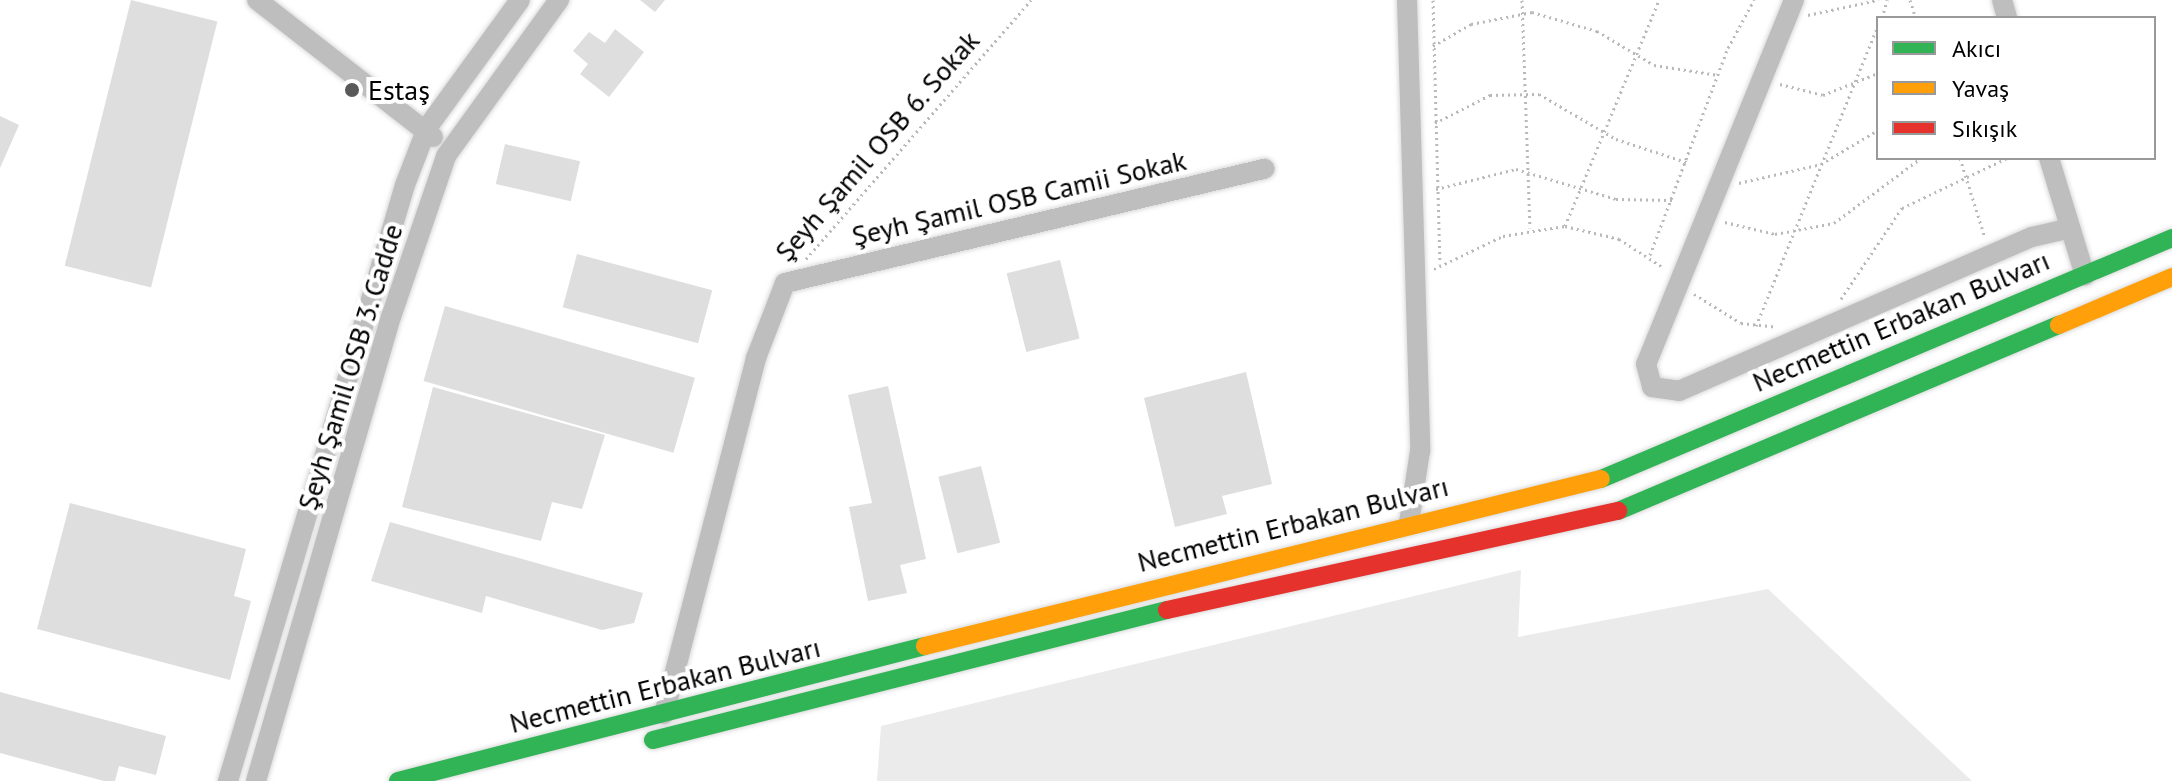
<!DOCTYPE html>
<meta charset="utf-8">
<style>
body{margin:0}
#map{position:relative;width:2172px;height:781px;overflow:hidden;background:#fff;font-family:"PT Sans",sans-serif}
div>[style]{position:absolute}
.green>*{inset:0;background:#ebebeb}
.building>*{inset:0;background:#dedede;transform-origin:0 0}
.path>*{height:3px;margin-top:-1.5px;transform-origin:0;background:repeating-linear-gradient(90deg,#b9b9b9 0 2px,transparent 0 6px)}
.roads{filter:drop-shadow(0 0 2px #dbdbdb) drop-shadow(0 0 2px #dbdbdb)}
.street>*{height:20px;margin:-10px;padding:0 10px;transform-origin:10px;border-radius:10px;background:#bebebe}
.fast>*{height:18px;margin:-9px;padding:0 9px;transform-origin:9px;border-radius:9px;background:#30b455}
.slow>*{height:18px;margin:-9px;padding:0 9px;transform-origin:9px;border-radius:9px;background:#ff9f0a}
.jam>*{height:18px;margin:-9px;padding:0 9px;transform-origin:9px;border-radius:9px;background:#e5322d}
.dots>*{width:22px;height:22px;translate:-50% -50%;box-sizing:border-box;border:4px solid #fff;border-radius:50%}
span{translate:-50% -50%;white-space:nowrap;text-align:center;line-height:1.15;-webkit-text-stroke:8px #fff;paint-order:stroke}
.poi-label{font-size:28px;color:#000}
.left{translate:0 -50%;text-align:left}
.street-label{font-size:28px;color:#000}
.legend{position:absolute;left:1876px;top:16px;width:280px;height:144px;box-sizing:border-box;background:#fff;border:2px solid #999;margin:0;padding:10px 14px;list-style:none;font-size:24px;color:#000}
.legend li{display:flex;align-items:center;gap:16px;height:40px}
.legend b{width:40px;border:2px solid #999}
</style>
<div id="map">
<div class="green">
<i style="clip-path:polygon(1521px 570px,1518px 637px,1768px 589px,1972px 781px,877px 781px,881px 726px)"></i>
</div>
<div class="building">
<i style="left:131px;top:0;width:89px;height:274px;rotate:14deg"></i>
<i style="clip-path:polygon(640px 0,665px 0,655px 12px)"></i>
<i style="clip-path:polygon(615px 29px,644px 52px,609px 97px,580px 74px,588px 64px,573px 51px,589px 32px,605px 43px)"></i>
<i style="clip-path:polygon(0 116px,19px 125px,0 168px)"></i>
<i style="left:505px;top:144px;width:77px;height:41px;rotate:13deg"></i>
<i style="left:577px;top:254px;width:140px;height:55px;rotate:15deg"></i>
<i style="left:1060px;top:260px;width:81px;height:55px;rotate:76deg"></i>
<i style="left:445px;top:306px;width:260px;height:78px;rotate:16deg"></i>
<i style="clip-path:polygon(1246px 372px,1272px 484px,1222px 496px,1227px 514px,1175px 527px,1144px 398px)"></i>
<i style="clip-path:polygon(888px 386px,926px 559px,900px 565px,907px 593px,868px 601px,849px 507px,872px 503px,848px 395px)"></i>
<i style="clip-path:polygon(433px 387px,605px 435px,582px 509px,552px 502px,541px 541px,402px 507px)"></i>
<i style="left:981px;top:466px;width:79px;height:44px;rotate:76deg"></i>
<i style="clip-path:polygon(70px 503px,246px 549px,234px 596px,251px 601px,230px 680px,37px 629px)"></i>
<i style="clip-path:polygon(390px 522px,643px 593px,634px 623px,602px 630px,486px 596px,482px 613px,371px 581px)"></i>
<i style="clip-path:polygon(0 692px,166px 736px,156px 775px,119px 766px,115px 781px,104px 781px,0 753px)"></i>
</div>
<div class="path">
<i style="left:1433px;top:0;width:264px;rotate:88.5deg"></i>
<i style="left:1522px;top:0;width:228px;rotate:88deg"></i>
<i style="left:1910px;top:0;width:19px;rotate:72deg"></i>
<i style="left:1808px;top:15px;width:72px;rotate:-12.1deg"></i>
<i style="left:1882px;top:18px;width:19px;rotate:-74deg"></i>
<i style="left:1433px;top:46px;width:44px;rotate:-30.1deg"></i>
<i style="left:1471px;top:24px;width:62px;rotate:-11.1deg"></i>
<i style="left:1532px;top:12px;width:68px;rotate:16.3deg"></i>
<i style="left:1597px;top:31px;width:66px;rotate:30.8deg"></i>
<i style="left:1654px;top:65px;width:65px;rotate:8.9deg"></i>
<i style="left:1780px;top:84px;width:44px;rotate:14.3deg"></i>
<i style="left:1823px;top:95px;width:59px;rotate:-21.8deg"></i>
<i style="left:1435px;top:123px;width:62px;rotate:-27deg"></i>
<i style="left:1490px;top:95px;width:49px;rotate:-1.2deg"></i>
<i style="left:1539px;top:94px;width:89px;rotate:30.3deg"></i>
<i style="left:1616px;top:139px;width:77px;rotate:18.2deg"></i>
<i style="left:1960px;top:158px;width:84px;rotate:72.6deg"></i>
<i style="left:1739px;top:183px;width:84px;rotate:-13deg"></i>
<i style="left:1821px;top:164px;width:66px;rotate:-30.8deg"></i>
<i style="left:1436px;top:189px;width:82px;rotate:-14deg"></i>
<i style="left:1516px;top:169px;width:104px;rotate:16.7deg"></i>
<i style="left:1616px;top:199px;width:56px;rotate:1deg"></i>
<i style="left:1725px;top:222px;width:51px;rotate:13.5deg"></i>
<i style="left:1775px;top:234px;width:60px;rotate:-10.6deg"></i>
<i style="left:1834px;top:223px;width:109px;rotate:-36.8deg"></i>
<i style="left:1565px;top:226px;width:245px;rotate:-67.4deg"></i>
<i style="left:1650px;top:255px;width:221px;rotate:-69.4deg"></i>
<i style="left:1728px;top:48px;width:55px;rotate:-61.6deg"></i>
<i style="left:806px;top:259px;width:343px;rotate:-49deg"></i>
<i style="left:1434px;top:269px;width:76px;rotate:-25.6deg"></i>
<i style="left:1503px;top:236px;width:63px;rotate:-9.2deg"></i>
<i style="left:1565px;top:226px;width:56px;rotate:13.5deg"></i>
<i style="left:1619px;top:239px;width:54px;rotate:32.8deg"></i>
<i style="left:1694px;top:294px;width:55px;rotate:31.7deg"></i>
<i style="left:1741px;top:323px;width:36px;rotate:6deg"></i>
<i style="left:1841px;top:299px;width:110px;rotate:-56.2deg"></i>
<i style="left:1902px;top:208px;width:116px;rotate:-25.5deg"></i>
<i style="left:1756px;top:326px;width:324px;rotate:-67.9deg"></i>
</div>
<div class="roads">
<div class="street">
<i style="left:257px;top:0;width:223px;rotate:37.9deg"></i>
<i style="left:1407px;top:0;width:451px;rotate:88.3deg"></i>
<i style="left:1420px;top:451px;width:73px;rotate:98.7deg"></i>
<i style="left:1794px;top:0;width:393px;rotate:112.1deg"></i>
<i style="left:1646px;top:364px;width:24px;rotate:75deg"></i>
<i style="left:1652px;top:387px;width:27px;rotate:8deg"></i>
<i style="left:1679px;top:391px;width:385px;rotate:-23.6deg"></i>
<i style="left:2032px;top:237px;width:39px;rotate:-13deg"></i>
<i style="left:2002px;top:0;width:19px;rotate:74deg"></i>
<i style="left:2049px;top:158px;width:123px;rotate:73deg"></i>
<i style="left:664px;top:714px;width:368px;rotate:-75.5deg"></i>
<i style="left:756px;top:358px;width:80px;rotate:-68.9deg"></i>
<i style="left:785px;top:283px;width:493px;rotate:-13.4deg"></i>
<i style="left:228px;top:781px;width:622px;rotate:-73.46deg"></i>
<i style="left:405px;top:185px;width:61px;rotate:-68.9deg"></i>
<i style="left:427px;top:128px;width:158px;rotate:-54deg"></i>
<i style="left:256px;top:781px;width:483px;rotate:-73.8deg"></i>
<i style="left:391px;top:317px;width:170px;rotate:-71.1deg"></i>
<i style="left:446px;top:156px;width:193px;rotate:-54.1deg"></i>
</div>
<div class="fast">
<i style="left:1601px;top:479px;width:620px;rotate:-22.88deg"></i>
<i style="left:1618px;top:511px;width:479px;rotate:-22.9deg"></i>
<i style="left:653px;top:740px;width:530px;rotate:-14.19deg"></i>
<i style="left:398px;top:781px;width:544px;rotate:-14.37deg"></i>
</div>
<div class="slow">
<i style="left:2059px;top:325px;width:123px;rotate:-23deg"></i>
<i style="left:925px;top:646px;width:696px;rotate:-13.88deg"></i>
</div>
<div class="jam">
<i style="left:1167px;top:610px;width:462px;rotate:-12.4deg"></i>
</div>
</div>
<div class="dots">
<i style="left:352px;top:90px;background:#595959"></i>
</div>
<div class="poi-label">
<span class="left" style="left:368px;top:90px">Estaş</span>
</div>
<div class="street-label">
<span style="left:877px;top:146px;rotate:-49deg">Şeyh Şamil OSB 6. Sokak</span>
<span style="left:1019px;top:198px;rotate:-13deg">Şeyh Şamil OSB Camii Sokak</span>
<span style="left:1901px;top:321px;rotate:-23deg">Necmettin Erbakan Bulvarı</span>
<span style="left:350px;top:367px;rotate:-73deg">Şeyh Şamil OSB 3. Cadde</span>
<span style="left:1293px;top:524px;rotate:-14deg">Necmettin Erbakan Bulvarı</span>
<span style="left:665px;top:685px;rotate:-14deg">Necmettin Erbakan Bulvarı</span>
</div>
<ul class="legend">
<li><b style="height:10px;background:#30b455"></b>Akıcı</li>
<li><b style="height:10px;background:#ff9f0a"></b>Yavaş</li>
<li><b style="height:10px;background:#e5322d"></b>Sıkışık</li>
</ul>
</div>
